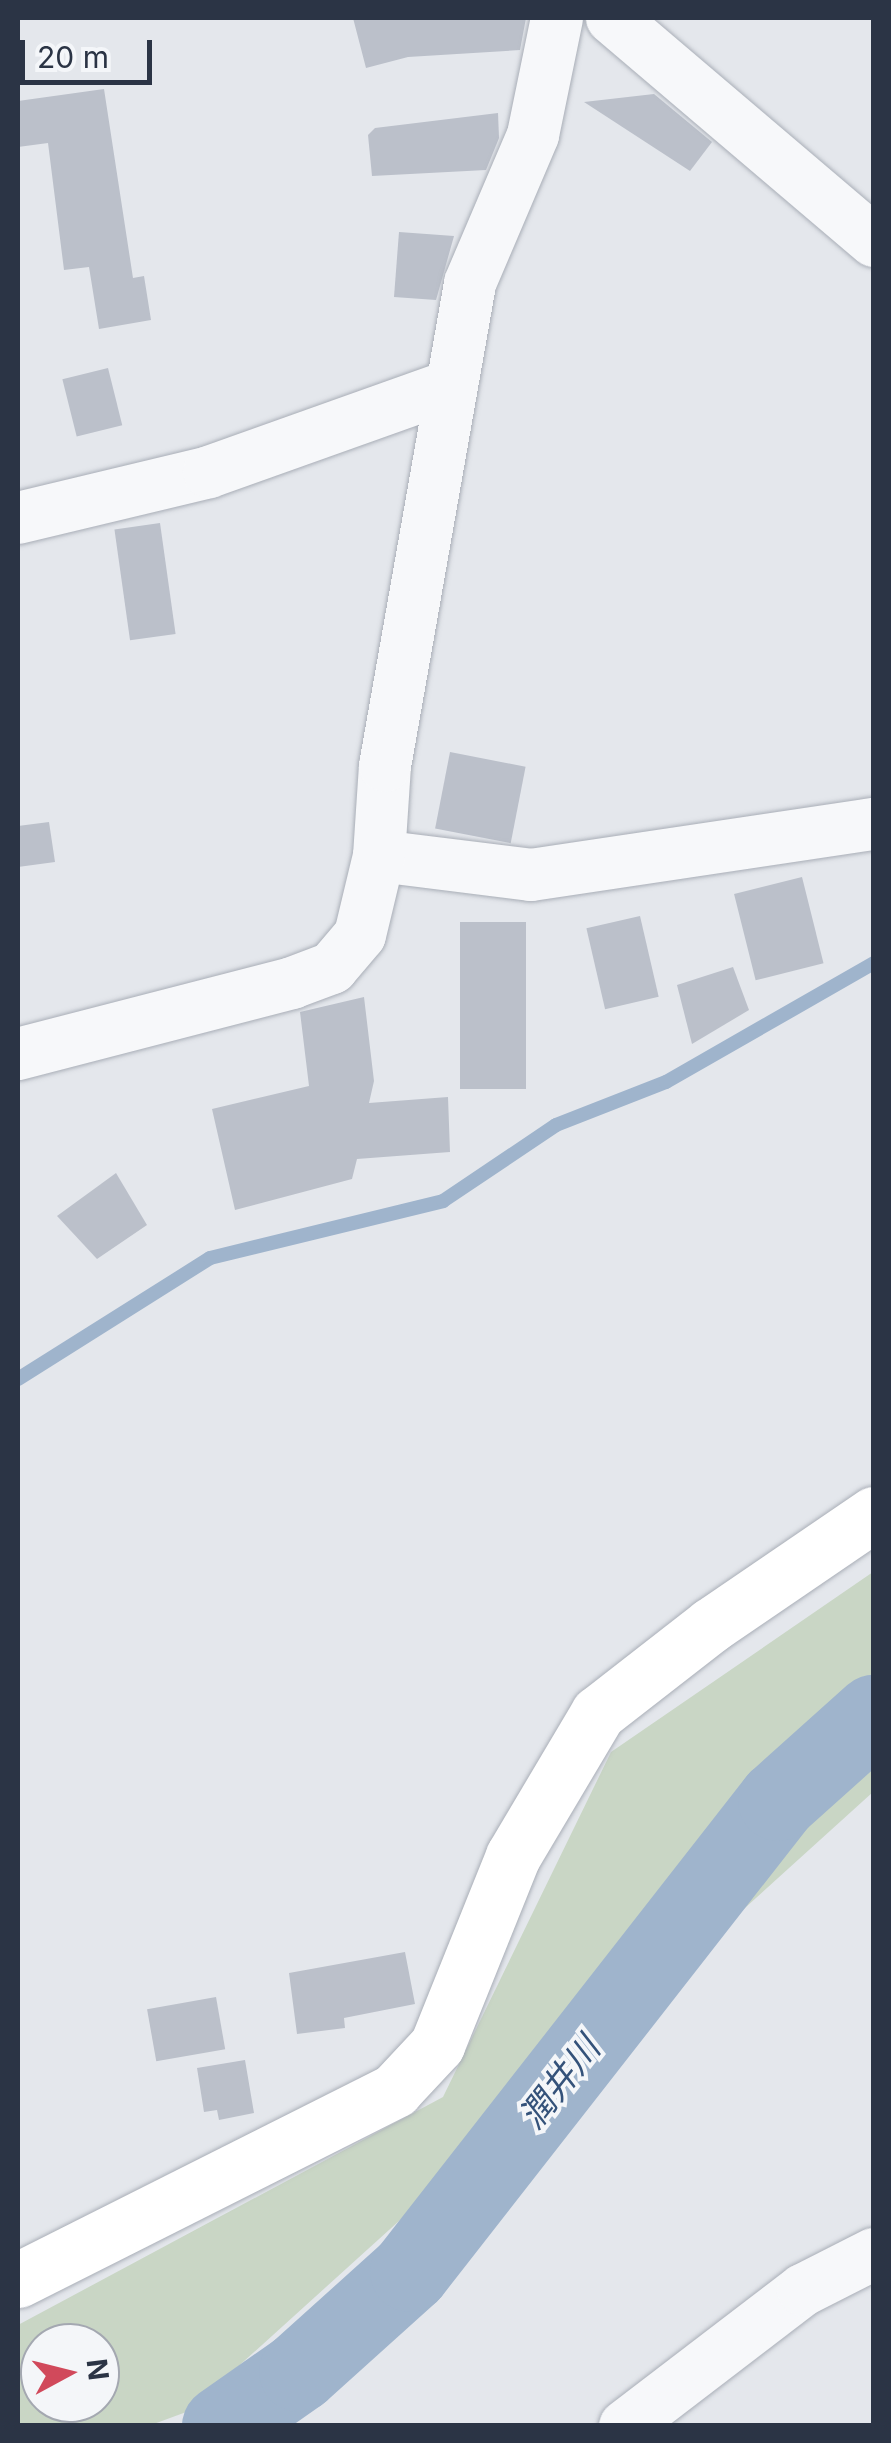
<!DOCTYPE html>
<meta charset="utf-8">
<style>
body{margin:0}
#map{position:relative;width:891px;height:2443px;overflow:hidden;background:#e4e7ec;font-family:Inter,"Noto Sans JP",sans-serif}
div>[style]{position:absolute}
.green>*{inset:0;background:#c9d6c5}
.stream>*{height:14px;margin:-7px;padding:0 7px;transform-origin:7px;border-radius:7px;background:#9fb4cc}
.river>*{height:80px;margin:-40px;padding:0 40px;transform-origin:40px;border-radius:40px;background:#9fb4cc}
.building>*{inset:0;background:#bbc0ca;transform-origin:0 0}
.roads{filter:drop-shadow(0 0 2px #a9aeb7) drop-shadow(0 0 2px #a9aeb7)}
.street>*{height:52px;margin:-26px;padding:0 26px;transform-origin:26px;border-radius:26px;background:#f7f8fa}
.secondary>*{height:55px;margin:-27.5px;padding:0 27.5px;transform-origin:27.5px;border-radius:27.5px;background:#fff}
span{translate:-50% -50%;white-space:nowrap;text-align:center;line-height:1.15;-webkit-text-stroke:8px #f4f6f9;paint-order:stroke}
.water-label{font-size:35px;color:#34527a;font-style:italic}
.frame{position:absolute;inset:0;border:20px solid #2b3445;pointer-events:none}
.north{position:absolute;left:20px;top:2323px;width:100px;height:100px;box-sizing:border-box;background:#f4f6f9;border:2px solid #a4a8b1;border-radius:50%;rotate:83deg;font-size:28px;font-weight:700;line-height:40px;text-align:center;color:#2b3445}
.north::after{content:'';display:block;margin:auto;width:35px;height:45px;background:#d1495b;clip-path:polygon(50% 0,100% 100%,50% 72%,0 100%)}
.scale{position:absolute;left:20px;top:40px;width:132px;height:45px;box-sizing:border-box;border:5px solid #2b3445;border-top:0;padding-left:12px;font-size:30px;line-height:35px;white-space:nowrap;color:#2b3445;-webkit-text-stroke:8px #f4f6f9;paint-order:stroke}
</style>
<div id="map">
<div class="green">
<i style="clip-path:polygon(evenodd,873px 1572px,873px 1792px,189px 2411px,151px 2425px,18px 2425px,18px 2325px,443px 2097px,611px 1752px,873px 1572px,40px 2343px,100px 2343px,100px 2403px,40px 2403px,40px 2343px)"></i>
</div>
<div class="stream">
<i style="left:18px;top:1379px;width:227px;rotate:-32.2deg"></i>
<i style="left:210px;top:1258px;width:240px;rotate:-13.7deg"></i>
<i style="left:443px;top:1201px;width:136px;rotate:-33.9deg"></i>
<i style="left:556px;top:1125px;width:118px;rotate:-21.4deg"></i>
<i style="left:666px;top:1082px;width:240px;rotate:-29.8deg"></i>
</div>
<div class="river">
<i style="left:222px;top:2426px;width:94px;rotate:-35deg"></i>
<i style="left:299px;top:2372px;width:149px;rotate:-42deg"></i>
<i style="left:410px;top:2272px;width:598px;rotate:-52deg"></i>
<i style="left:778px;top:1801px;width:129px;rotate:-41.9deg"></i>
</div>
<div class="building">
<i style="clip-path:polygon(353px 18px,526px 18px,520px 50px,408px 57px,366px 68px)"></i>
<i style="clip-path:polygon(104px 89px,133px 278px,144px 276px,151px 320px,99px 329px,89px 267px,64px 270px,48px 143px,18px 147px,18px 101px)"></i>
<i style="clip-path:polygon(654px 94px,712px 142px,690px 171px,584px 102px)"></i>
<i style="clip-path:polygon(498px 113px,499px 138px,486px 170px,372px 176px,368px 135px,375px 128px)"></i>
<i style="clip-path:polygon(399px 232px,454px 236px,436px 300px,394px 297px)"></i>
<i style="left:108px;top:368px;width:59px;height:47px;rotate:76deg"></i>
<i style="left:160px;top:523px;width:112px;height:46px;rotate:82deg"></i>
<i style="left:450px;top:752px;width:77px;height:78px;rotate:11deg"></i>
<i style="clip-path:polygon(49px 822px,55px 862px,18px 867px,18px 826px)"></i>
<i style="left:802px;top:877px;width:89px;height:70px;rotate:76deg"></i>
<i style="left:640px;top:916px;width:83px;height:55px;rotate:77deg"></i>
<i style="left:526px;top:922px;width:167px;height:66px;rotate:90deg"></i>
<i style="clip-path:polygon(733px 967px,749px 1010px,692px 1044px,677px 985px)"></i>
<i style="clip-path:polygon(364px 997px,374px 1081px,369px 1103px,448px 1097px,450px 1152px,357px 1159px,352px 1179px,235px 1210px,212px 1109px,309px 1086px,300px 1012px)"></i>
<i style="clip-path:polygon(116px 1173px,147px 1225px,97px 1259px,57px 1216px)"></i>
<i style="clip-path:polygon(405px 1952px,415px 2004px,344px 2018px,345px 2028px,297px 2034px,289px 1973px)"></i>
<i style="left:216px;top:1997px;width:53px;height:70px;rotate:80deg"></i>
<i style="clip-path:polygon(245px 2060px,254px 2113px,219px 2120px,217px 2110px,204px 2112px,197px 2068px)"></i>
</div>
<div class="roads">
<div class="street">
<i style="left:612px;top:18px;width:344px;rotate:40.4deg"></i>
<i style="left:18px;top:518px;width:196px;rotate:-13.5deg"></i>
<i style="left:209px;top:472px;width:254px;rotate:-19.6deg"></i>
<i style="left:379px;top:856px;width:153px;rotate:7.1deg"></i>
<i style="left:531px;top:875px;width:347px;rotate:-8.5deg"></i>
<i style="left:18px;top:1054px;width:283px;rotate:-14.5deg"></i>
<i style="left:292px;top:983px;width:43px;rotate:-20.6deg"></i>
<i style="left:332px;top:968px;width:43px;rotate:-49.7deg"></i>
<i style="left:360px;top:935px;width:81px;rotate:-76.5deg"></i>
<i style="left:379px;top:856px;width:90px;rotate:-86.2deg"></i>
<i style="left:385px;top:766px;width:490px;rotate:-80deg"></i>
<i style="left:470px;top:283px;width:161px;rotate:-66.9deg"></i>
<i style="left:533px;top:135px;width:119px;rotate:-78.4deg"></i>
<i style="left:625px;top:2426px;width:224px;rotate:-37.4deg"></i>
<i style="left:803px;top:2290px;width:80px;rotate:-26.9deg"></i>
</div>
<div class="secondary">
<i style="left:18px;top:2280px;width:422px;rotate:-26.7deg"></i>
<i style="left:395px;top:2090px;width:62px;rotate:-47deg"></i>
<i style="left:437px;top:2045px;width:204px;rotate:-68.1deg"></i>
<i style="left:513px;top:1856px;width:166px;rotate:-59.3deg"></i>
<i style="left:598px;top:1713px;width:143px;rotate:-37.9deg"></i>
<i style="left:711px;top:1625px;width:197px;rotate:-34.3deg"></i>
</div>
</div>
<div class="water-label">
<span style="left:559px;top:2082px;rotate:-52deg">潤井川</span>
</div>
<div class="frame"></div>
<div class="north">N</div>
<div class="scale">20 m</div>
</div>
